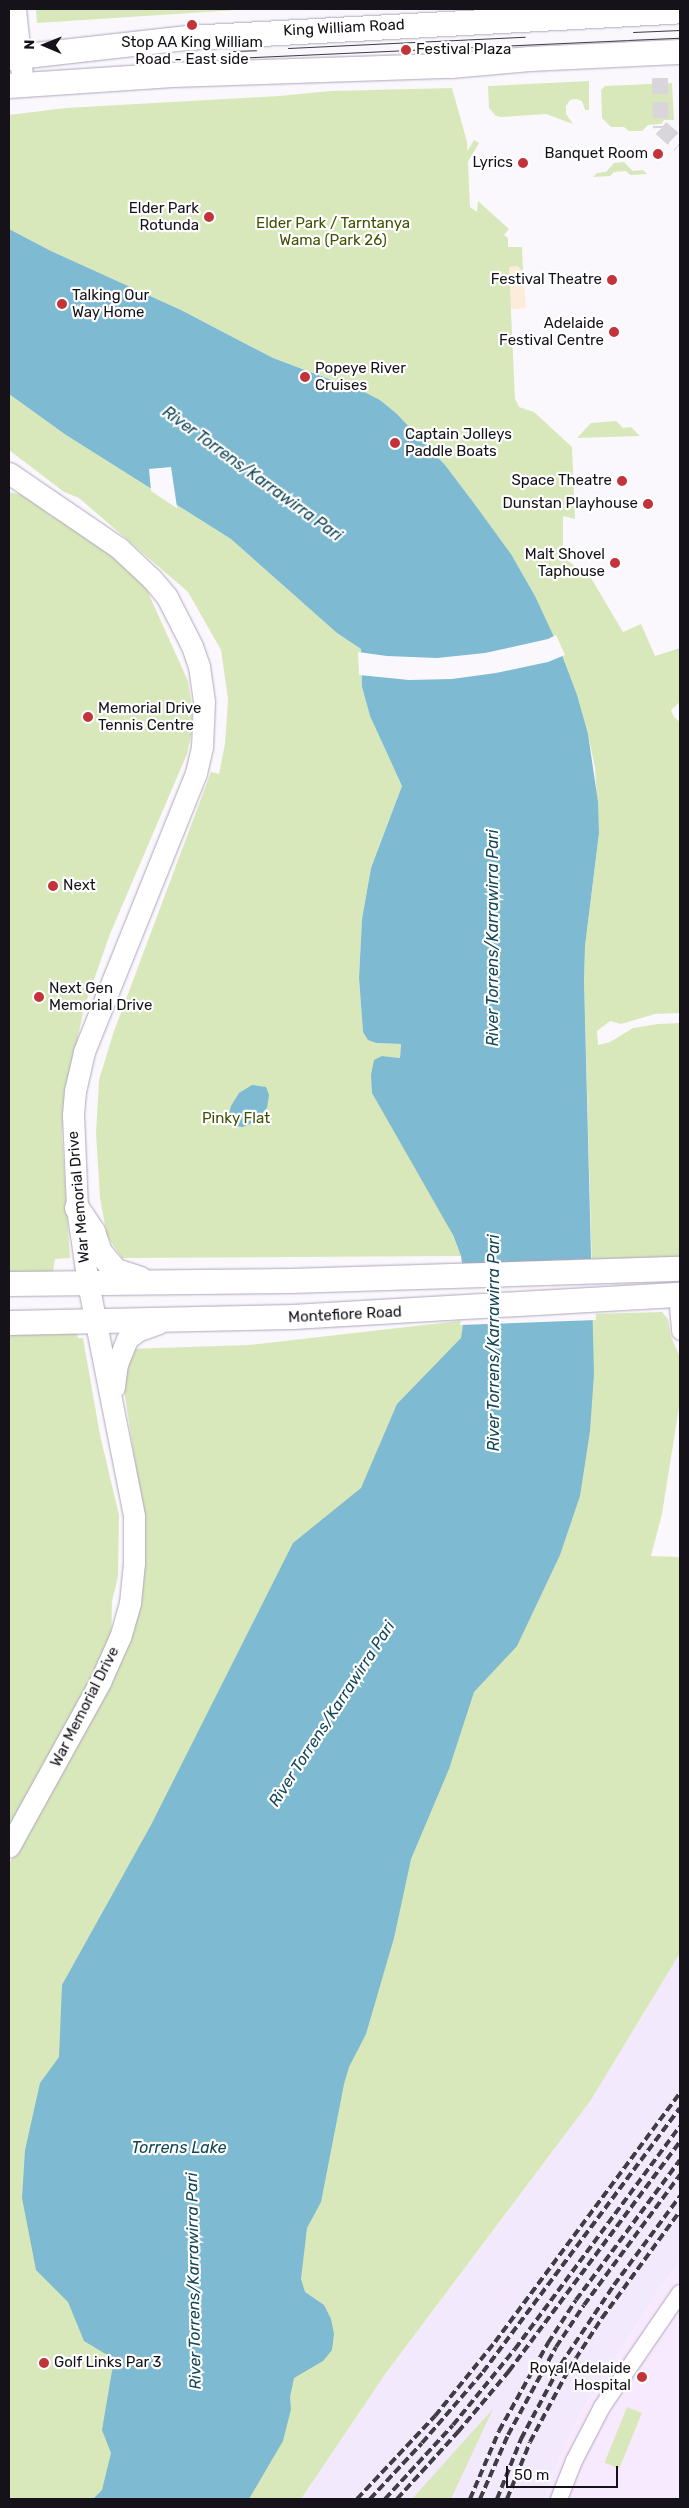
<!DOCTYPE html>
<style>
body{margin:0}
#map{position:relative;width:689px;height:2508px;overflow:hidden;background:#faf8fd;font-family:Rubik,sans-serif}
div>[style]{position:absolute}
.commercial>*{inset:0;background:#feecdb}
.built>*{inset:0;background:#f2eafc}
.medical>*{inset:0;background:#f8eafe}
.green>*{inset:0;background:#d8e8bb;transform-origin:0 0}
.water>*{inset:0;background:#7ebad1}
.pier>*{inset:0;background:#faf8fd}
.minor-tunnel>*{height:16px;margin-top:-8px;transform-origin:0;background:repeating-linear-gradient(90deg,#d8d6db 0 16px,transparent 0 24px)}
.roads{filter:drop-shadow(0 0 1px #afa5ba) drop-shadow(0 0 1px #afa5ba)}
.minor>*{height:16px;margin:-8px;padding:0 8px;transform-origin:8px;border-radius:8px;background:#fff}
.tertiary>*{height:21px;margin:-10.5px;padding:0 10.5px;transform-origin:10.5px;border-radius:10.5px;background:#fff}
.secondary>*{height:24px;margin:-12px;padding:0 12px;transform-origin:12px;border-radius:12px;background:#fff}
.tram>*{height:1px;margin:-0.5px;padding:0 0.5px;transform-origin:0.5px;border-radius:0.5px;background:#3f3c43}
.rail>*{height:4px;margin-top:-2px;transform-origin:0;background:repeating-linear-gradient(90deg,#3f3c43 0 8px,transparent 0 12px)}
.dots>*{width:14px;height:14px;translate:-50% -50%;box-sizing:border-box;border:2px solid #fff;border-radius:50%}
span{translate:-50% -50%;white-space:nowrap;text-align:center;line-height:1.15;-webkit-text-stroke:4.5px #fff;paint-order:stroke}
.street-label{font-size:15px;color:#16121a}
.poi-label{font-size:15px;color:#16121a}
.left{translate:0 -50%;text-align:left}
.right{translate:-100% -50%;text-align:right}
.park-label{font-size:15px;color:#3e5100}
.water-label{font-size:16px;color:#124757;font-style:italic}
.frame{position:absolute;inset:0;border:10px solid #16121a;pointer-events:none}
.north{position:absolute;left:20px;top:20px;width:50px;height:50px;-webkit-text-stroke:4px #fff;paint-order:stroke;rotate:271deg;font-size:14px;font-weight:700;line-height:20px;text-align:center;color:#16121a}
.north::after{content:'';display:block;margin:auto;width:18px;height:22px;background:#16121a;clip-path:polygon(50% 0,100% 100%,50% 72%,0 100%)}
.scale{position:absolute;left:506px;top:2466px;width:112px;height:22px;box-sizing:border-box;border:2px solid #16121a;border-top:0;padding-left:6px;font-size:15px;line-height:18px;white-space:nowrap;color:#16121a;-webkit-text-stroke:4px #fff;paint-order:stroke}
</style>
<div id="map">
<div class="commercial">
<i style="clip-path:polygon(517px 266px,523px 271px,526px 308px,496px 311px,488px 268px)"></i>
</div>
<div class="built">
<i style="clip-path:polygon(680px 1953px,680px 2262px,660px 2288px,580px 2414px,553px 2473px,545px 2499px,301px 2499px,386px 2373px,591px 2100px)"></i>
</div>
<div class="medical">
<i style="clip-path:polygon(680px 2262px,680px 2499px,545px 2499px,553px 2473px,580px 2414px,660px 2288px)"></i>
</div>
<div class="green">
<i style="clip-path:polygon(36px 9px,252px 9px,37px 23px)"></i>
<i style="clip-path:polygon(589px 81px,589px 110px,585px 110px,582px 101px,576px 99px,570px 100px,566px 106px,566px 114px,573px 124px,546px 114px,501px 117px,496px 116px,489px 108px,488px 86px)"></i>
<i style="clip-path:polygon(672px 83px,674px 120px,664px 120px,661px 124px,648px 125px,642px 131px,629px 131px,624px 127px,611px 127px,602px 118px,601px 90px,605px 86px)"></i>
<i style="clip-path:polygon(452px 88px,467px 142px,470px 207px,477px 212px,478px 201px,509px 229px,504px 235px,508px 238px,508px 247px,522px 247px,523px 271px,517px 266px,509px 267px,515px 399px,519px 407px,534px 412px,572px 447px,575px 519px,563px 516px,563px 557px,591px 578px,623px 632px,641px 624px,655px 656px,680px 648px,680px 702px,671px 710px,674px 717px,680px 722px,680px 1013px,655px 1014px,621px 1024px,610px 1021px,597px 1031px,598px 1045px,610px 1042px,633px 1028px,658px 1024px,680px 1023px,680px 1269px,592px 1271px,584px 980px,585px 946px,599px 833px,595px 768px,588px 734px,535px 596px,511px 554px,445px 465px,397px 414px,380px 400px,347px 385px,273px 358px,181px 310px,51px 251px,9px 229px,9px 115px,66px 108px,279px 96px,331px 91px)"></i>
<i style="left:474px;top:140px;width:6px;height:45px;rotate:31deg"></i>
<i style="clip-path:polygon(624px 162px,633px 171px,643px 170px,647px 174px,630px 175px,626px 171px,614px 172px,610px 176px,593px 177px,597px 173px,606px 172px,614px 163px)"></i>
<i style="clip-path:polygon(9px 394px,66px 435px,231px 539px,337px 633px,361px 649px,362px 687px,370px 716px,402px 786px,371px 868px,362px 919px,359px 978px,363px 1032px,375px 1043px,401px 1044px,400px 1058px,382px 1056px,461px 1256px,122px 1258px,107px 1236px,100px 1198px,96px 1133px,99px 1080px,113px 1034px,211px 772px,219px 774px,225px 744px,228px 699px,221px 650px,188px 592px,79px 498px,64px 492px,9px 450px)"></i>
<i style="clip-path:polygon(616px 421px,623px 428px,631px 427px,640px 436px,577px 438px,591px 423px)"></i>
<i style="clip-path:polygon(9px 492px,23px 495px,53px 517px,69px 524px,141px 577px,188px 681px,192px 706px,192px 731px,187px 754px,110px 934px,84px 1008px,64px 1103px,62px 1134px,70px 1258px,55px 1259px,53px 1272px,9px 1274px)"></i>
<i style="clip-path:polygon(662px 1312px,668px 1319px,671px 1337px,680px 1357px,680px 1401px,662px 1514px,651px 1556px,680px 1557px,680px 1953px,591px 2100px,386px 2373px,301px 2499px,9px 2499px,9px 1864px,102px 1695px,143px 1515px,123px 1383px,127px 1349px,249px 1345px,494px 1317px)"></i>
<i style="clip-path:polygon(9px 1332px,77px 1332px,78px 1338px,83px 1338px,100px 1435px,119px 1515px,118px 1577px,112px 1601px,111px 1646px,9px 1827px)"></i>
<i style="left:627px;top:2407px;width:16px;height:60px;rotate:22deg"></i>
<i style="clip-path:polygon(493px 2409px,451px 2499px,412px 2499px,463px 2442px)"></i>
</div>
<div class="water">
<i style="clip-path:polygon(9px 229px,51px 251px,181px 310px,273px 358px,364px 392px,380px 400px,397px 414px,445px 465px,473px 502px,511px 554px,535px 596px,560px 650px,577px 695px,588px 734px,598px 802px,599px 833px,585px 946px,584px 980px,594px 1374px,590px 1431px,580px 1496px,560px 1555px,517px 1646px,474px 1692px,449px 1769px,411px 1859px,394px 1938px,366px 2034px,349px 2067px,344px 2084px,321px 2202px,307px 2228px,301px 2279px,305px 2292px,324px 2305px,331px 2319px,334px 2334px,332px 2350px,323px 2361px,294px 2378px,290px 2397px,291px 2409px,283px 2441px,249px 2499px,93px 2499px,102px 2490px,111px 2453px,102px 2430px,114px 2359px,84px 2341px,68px 2302px,36px 2270px,22px 2198px,25px 2150px,40px 2083px,59px 2057px,62px 1985px,151px 1825px,293px 1543px,361px 1488px,397px 1404px,461px 1338px,467px 1297px,461px 1256px,453px 1235px,372px 1093px,371px 1075px,374px 1060px,382px 1056px,400px 1058px,401px 1044px,376px 1043px,368px 1040px,363px 1032px,359px 978px,362px 919px,371px 868px,402px 786px,370px 716px,362px 687px,361px 649px,337px 633px,231px 539px,66px 435px,9px 394px)"></i>
<i style="clip-path:polygon(252px 1085px,266px 1087px,269px 1095px,267px 1108px,254px 1122px,243px 1127px,234px 1126px,228px 1118px,231px 1106px,239px 1093px)"></i>
</div>
<div class="pier">
<i style="clip-path:polygon(171px 467px,177px 507px,178px 509px,151px 491px,149px 469px)"></i>
<i style="clip-path:polygon(556px 635px,565px 655px,548px 662px,496px 673px,452px 679px,409px 680px,359px 675px,358px 652px,387px 656px,437px 658px,485px 653px,548px 639px)"></i>
<i style="clip-path:polygon(593px 1259px,596px 1320px,460px 1325px,464px 1297px,460px 1264px)"></i>
</div>
<div class="minor-tunnel">
<i style="left:660px;top:78px;width:50px;rotate:88.9deg"></i>
<i style="left:661px;top:128px;width:25px;rotate:42deg"></i>
</div>
<div class="roads">
<div class="minor">
<i style="left:677px;top:1295px;width:37px;rotate:85deg"></i>
<i style="left:559px;top:2499px;width:41px;rotate:-68.5deg"></i>
<i style="left:574px;top:2461px;width:61px;rotate:-62.6deg"></i>
<i style="left:602px;top:2407px;width:138px;rotate:-55.6deg"></i>
</div>
<div class="tertiary">
<i style="left:15px;top:9px;width:76px;rotate:84deg"></i>
<i style="left:9px;top:473px;width:133px;rotate:34.3deg"></i>
<i style="left:119px;top:548px;width:45px;rotate:43.2deg"></i>
<i style="left:152px;top:579px;width:23px;rotate:50deg"></i>
<i style="left:167px;top:597px;width:55px;rotate:63deg"></i>
<i style="left:192px;top:646px;width:21px;rotate:71deg"></i>
<i style="left:199px;top:666px;width:35px;rotate:82deg"></i>
<i style="left:204px;top:701px;width:46px;rotate:92.5deg"></i>
<i style="left:202px;top:747px;width:27px;rotate:103deg"></i>
<i style="left:196px;top:773px;width:301px;rotate:111.9deg"></i>
<i style="left:84px;top:1052px;width:40px;rotate:103deg"></i>
<i style="left:75px;top:1091px;width:24px;rotate:95deg"></i>
<i style="left:73px;top:1115px;width:93px;rotate:87.5deg"></i>
<i style="left:77px;top:1208px;width:76px;rotate:81.7deg"></i>
<i style="left:88px;top:1283px;width:237px;rotate:78.8deg"></i>
<i style="left:134px;top:1516px;width:47px;rotate:90deg"></i>
<i style="left:134px;top:1563px;width:40px;rotate:95.7deg"></i>
<i style="left:130px;top:1603px;width:35px;rotate:106deg"></i>
<i style="left:120px;top:1637px;width:49px;rotate:114deg"></i>
<i style="left:100px;top:1682px;width:188px;rotate:118.9deg"></i>
<i style="left:114px;top:1387px;width:23px;rotate:-83deg"></i>
<i style="left:117px;top:1364px;width:27px;rotate:-68deg"></i>
<i style="left:127px;top:1339px;width:13px;rotate:-39deg"></i>
<i style="left:137px;top:1331px;width:23px;rotate:-20deg"></i>
</div>
<div class="secondary">
<i style="left:9px;top:58px;width:180px;rotate:-6.4deg"></i>
<i style="left:188px;top:38px;width:493px;rotate:-3.1deg"></i>
<i style="left:9px;top:86px;width:164px;rotate:-3.8deg"></i>
<i style="left:173px;top:75px;width:278px;rotate:-1.9deg"></i>
<i style="left:451px;top:66px;width:79px;rotate:-5.1deg"></i>
<i style="left:530px;top:59px;width:150px;rotate:-2.7deg"></i>
<i style="left:77px;top:1208px;width:29px;rotate:56deg"></i>
<i style="left:93px;top:1232px;width:21px;rotate:71deg"></i>
<i style="left:100px;top:1252px;width:14px;rotate:51deg"></i>
<i style="left:109px;top:1263px;width:11px;rotate:49deg"></i>
<i style="left:116px;top:1271px;width:25px;rotate:18deg"></i>
<i style="left:9px;top:1284px;width:282px;rotate:-0.6deg"></i>
<i style="left:291px;top:1281px;width:389px;rotate:-1.8deg"></i>
<i style="left:9px;top:1323px;width:284px;rotate:-1.2deg"></i>
<i style="left:293px;top:1317px;width:388px;rotate:-3.3deg"></i>
</div>
</div>
<div class="tram">
<i style="left:633px;top:32px;width:47px;rotate:-2.4deg"></i>
<i style="left:288px;top:48px;width:237px;rotate:-2.7deg"></i>
<i style="left:233px;top:51px;width:23px;rotate:-2deg"></i>
<i style="left:233px;top:58px;width:447px;rotate:-2.6deg"></i>
</div>
<div class="rail">
<i style="left:357px;top:2499px;width:114px;rotate:-46.8deg"></i>
<i style="left:435px;top:2416px;width:95px;rotate:-51deg"></i>
<i style="left:495px;top:2342px;width:310px;rotate:-53.4deg"></i>
<i style="left:370px;top:2499px;width:76px;rotate:-47.1deg"></i>
<i style="left:422px;top:2443px;width:94px;rotate:-49.3deg"></i>
<i style="left:483px;top:2372px;width:329px;rotate:-53.3deg"></i>
<i style="left:385px;top:2499px;width:100px;rotate:-47.4deg"></i>
<i style="left:453px;top:2425px;width:98px;rotate:-50.8deg"></i>
<i style="left:515px;top:2349px;width:277px;rotate:-53.5deg"></i>
<i style="left:397px;top:2499px;width:91px;rotate:-47.7deg"></i>
<i style="left:458px;top:2432px;width:80px;rotate:-50.1deg"></i>
<i style="left:509px;top:2371px;width:286px;rotate:-53.3deg"></i>
<i style="left:470px;top:2499px;width:74px;rotate:-66.9deg"></i>
<i style="left:499px;top:2431px;width:101px;rotate:-60.9deg"></i>
<i style="left:548px;top:2343px;width:51px;rotate:-56.9deg"></i>
<i style="left:576px;top:2300px;width:174px;rotate:-53.4deg"></i>
<i style="left:480px;top:2499px;width:70px;rotate:-66.4deg"></i>
<i style="left:508px;top:2435px;width:100px;rotate:-61.4deg"></i>
<i style="left:556px;top:2347px;width:50px;rotate:-56.3deg"></i>
<i style="left:584px;top:2305px;width:162px;rotate:-53.6deg"></i>
<i style="left:497px;top:2499px;width:65px;rotate:-68.2deg"></i>
<i style="left:521px;top:2439px;width:85px;rotate:-61.9deg"></i>
<i style="left:561px;top:2364px;width:95px;rotate:-56.1deg"></i>
<i style="left:614px;top:2285px;width:111px;rotate:-53.4deg"></i>
<i style="left:507px;top:2499px;width:61px;rotate:-68deg"></i>
<i style="left:530px;top:2442px;width:83px;rotate:-61.9deg"></i>
<i style="left:569px;top:2369px;width:61px;rotate:-57.1deg"></i>
<i style="left:602px;top:2318px;width:132px;rotate:-53.9deg"></i>
</div>
<div class="dots">
<i style="left:192px;top:25px;background:#c3333a"></i>
<i style="left:406px;top:50px;background:#c3333a"></i>
<i style="left:658px;top:154px;background:#c3333a"></i>
<i style="left:523px;top:163px;background:#c3333a"></i>
<i style="left:209px;top:217px;background:#c3333a"></i>
<i style="left:612px;top:280px;background:#c3333a"></i>
<i style="left:62px;top:304px;background:#c3333a"></i>
<i style="left:614px;top:332px;background:#c3333a"></i>
<i style="left:305px;top:377px;background:#c3333a"></i>
<i style="left:395px;top:443px;background:#c3333a"></i>
<i style="left:622px;top:481px;background:#c3333a"></i>
<i style="left:648px;top:504px;background:#c3333a"></i>
<i style="left:615px;top:563px;background:#c3333a"></i>
<i style="left:88px;top:717px;background:#c3333a"></i>
<i style="left:53px;top:886px;background:#c3333a"></i>
<i style="left:39px;top:997px;background:#c3333a"></i>
<i style="left:44px;top:2363px;background:#c3333a"></i>
<i style="left:642px;top:2377px;background:#c3333a"></i>
</div>
<div class="street-label">
<span style="left:344px;top:28px;rotate:-3deg">King William Road</span>
<span style="left:79px;top:1197px;rotate:-95deg">War Memorial Drive</span>
<span style="left:345px;top:1315px;rotate:-3deg">Montefiore Road</span>
<span style="left:85px;top:1707px;rotate:-63deg">War Memorial Drive</span>
</div>
<div class="poi-label">
<span style="left:192px;top:51px">Stop AA King William<br>Road - East side</span>
<span class="left" style="left:416px;top:50px">Festival Plaza</span>
<span class="right" style="left:648px;top:154px">Banquet Room</span>
<span class="right" style="left:513px;top:163px">Lyrics</span>
<span class="right" style="left:199px;top:217px">Elder Park<br>Rotunda</span>
<span class="right" style="left:602px;top:280px">Festival Theatre</span>
<span class="left" style="left:72px;top:304px">Talking Our<br>Way Home</span>
<span class="right" style="left:604px;top:332px">Adelaide<br>Festival Centre</span>
<span class="left" style="left:315px;top:377px">Popeye River<br>Cruises</span>
<span class="left" style="left:405px;top:443px">Captain Jolleys<br>Paddle Boats</span>
<span class="right" style="left:612px;top:481px">Space Theatre</span>
<span class="right" style="left:638px;top:504px">Dunstan Playhouse</span>
<span class="right" style="left:605px;top:563px">Malt Shovel<br>Taphouse</span>
<span class="left" style="left:98px;top:717px">Memorial Drive<br>Tennis Centre</span>
<span class="left" style="left:63px;top:886px">Next</span>
<span class="left" style="left:49px;top:997px">Next Gen<br>Memorial Drive</span>
<span class="left" style="left:54px;top:2363px">Golf Links Par 3</span>
<span class="right" style="left:631px;top:2377px">Royal Adelaide<br>Hospital</span>
</div>
<div class="park-label">
<span style="left:333px;top:232px">Elder Park / Tarntanya<br>Wama (Park 26)</span>
<span style="left:236px;top:1119px">Pinky Flat</span>
</div>
<div class="water-label">
<span style="left:252px;top:474px;rotate:36deg">River Torrens/Karrawirra Pari</span>
<span style="left:493px;top:938px;rotate:-90deg">River Torrens/Karrawirra Pari</span>
<span style="left:494px;top:1343px;rotate:-90deg">River Torrens/Karrawirra Pari</span>
<span style="left:332px;top:1714px;rotate:-57deg">River Torrens/Karrawirra Pari</span>
<span style="left:179px;top:2148px">Torrens Lake</span>
<span style="left:194px;top:2281px;rotate:-91deg">River Torrens/Karrawirra Pari</span>
</div>
<div class="frame"></div>
<div class="north">N</div>
<div class="scale">50 m</div>
</div>
